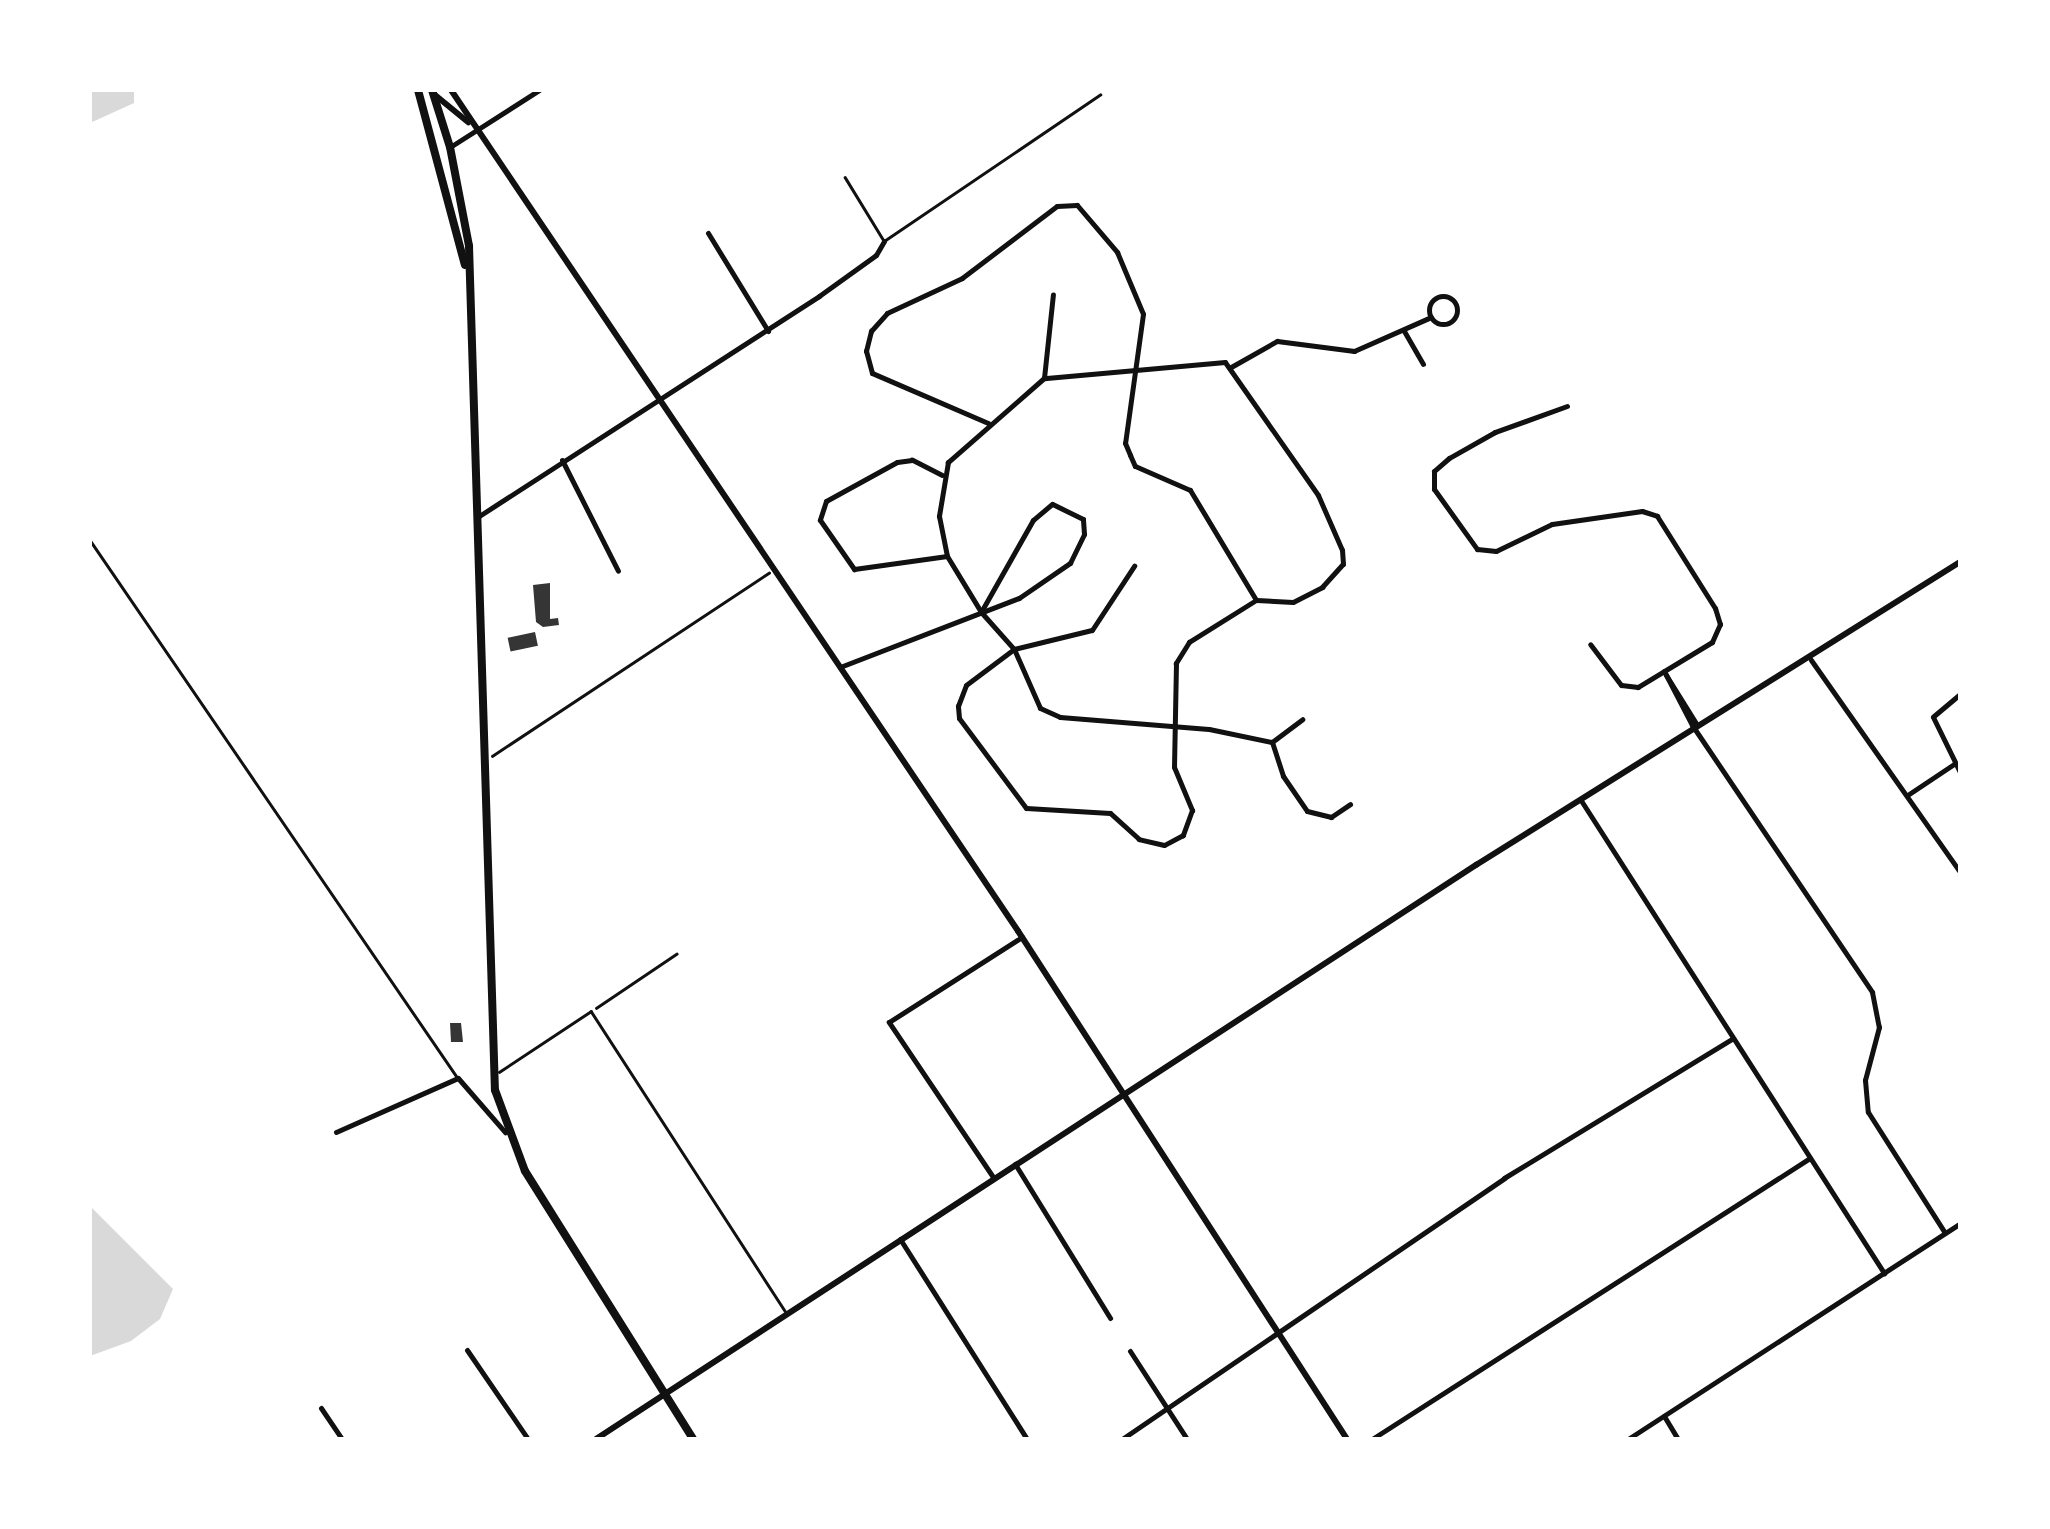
<!DOCTYPE html>
<style>
body{margin:0}
#map{position:relative;width:2050px;height:1529px;overflow:hidden;background:#fff;font-family:"Work Sans",sans-serif}
div>[style]{position:absolute}
.water>*{inset:0;background:#d9d9d9}
.building>*{inset:0;background:#353535;transform-origin:0 0}
.path>*{height:2.5px;margin:-1.25px;padding:0 1.25px;transform-origin:1.25px;border-radius:1.25px;background:#111}
.service>*{height:2.5px;margin:-1.25px;padding:0 1.25px;transform-origin:1.25px;border-radius:1.25px;background:#111}
.minor>*{height:5px;margin:-2.5px;padding:0 2.5px;transform-origin:2.5px;border-radius:2.5px;background:#111}
.minor>.ring{margin:-2.5px;padding:0;box-sizing:content-box;background:none;border:5px solid #111;border-radius:50%}
.tertiary>*{height:6px;margin:-3px;padding:0 3px;transform-origin:3px;border-radius:3px;background:#111}
.secondary>*{height:6px;margin:-3px;padding:0 3px;transform-origin:3px;border-radius:3px;background:#111}
.primary>*{height:8px;margin:-4px;padding:0 4px;transform-origin:4px;border-radius:4px;background:#111}
span{translate:-50% -50%;white-space:nowrap;text-align:center;line-height:1.15;-webkit-text-stroke:9px #fff;paint-order:stroke}
.frame{position:absolute;inset:0;border:92px solid #fff;pointer-events:none}
</style>
<div id="map">
<div class="water">
<i style="clip-path:polygon(90px 90px,134px 90px,134px 103px,90px 123px)"></i>
<i style="clip-path:polygon(90px 1206px,173px 1289px,160px 1319px,131px 1341px,90px 1356px)"></i>
</div>
<div class="building">
<i style="clip-path:polygon(550px 583px,550px 619px,558px 618px,559px 625px,543px 627px,536px 622px,533px 585px)"></i>
<i style="left:535px;top:632px;width:14px;height:28px;rotate:78deg"></i>
<i style="clip-path:polygon(450px 1023px,461px 1023px,463px 1042px,451px 1042px)"></i>
</div>
<div class="path">
<i style="left:492px;top:756px;width:332px;rotate:-33.5deg"></i>
<i style="left:596px;top:1008px;width:97px;rotate:-34deg"></i>
</div>
<div class="service">
<i style="left:845px;top:177px;width:75px;rotate:58.6deg"></i>
<i style="left:884px;top:241px;width:261px;rotate:-34.1deg"></i>
<i style="left:90px;top:540px;width:650px;rotate:55.65deg"></i>
<i style="left:499px;top:1072px;width:110px;rotate:-33.5deg"></i>
<i style="left:591px;top:1011px;width:357px;rotate:57.1deg"></i>
</div>
<div class="minor">
<i style="left:450px;top:147px;width:106px;rotate:-32.6deg"></i>
<i style="left:708px;top:233px;width:115px;rotate:58.5deg"></i>
<i class="ring" style="left:1429px;top:296px;width:23px;height:23px"></i>
<i style="left:1404px;top:331px;width:38px;rotate:60deg"></i>
<i style="left:1231px;top:367px;width:53px;rotate:-29.5deg"></i>
<i style="left:1277px;top:341px;width:78px;rotate:7.4deg"></i>
<i style="left:1354px;top:351px;width:84px;rotate:-23.8deg"></i>
<i style="left:1044px;top:378px;width:84px;rotate:-83.9deg"></i>
<i style="left:1567px;top:406px;width:77px;rotate:160.1deg"></i>
<i style="left:1495px;top:432px;width:53px;rotate:150.5deg"></i>
<i style="left:1449px;top:458px;width:20px;rotate:139deg"></i>
<i style="left:1434px;top:471px;width:18px;rotate:90deg"></i>
<i style="left:1434px;top:489px;width:74px;rotate:54.4deg"></i>
<i style="left:1477px;top:549px;width:19px;rotate:6deg"></i>
<i style="left:1496px;top:551px;width:62px;rotate:-25.7deg"></i>
<i style="left:1552px;top:524px;width:91px;rotate:-8.2deg"></i>
<i style="left:1642px;top:511px;width:16px;rotate:18deg"></i>
<i style="left:1657px;top:516px;width:109px;rotate:57.8deg"></i>
<i style="left:1715px;top:608px;width:17px;rotate:73deg"></i>
<i style="left:1720px;top:624px;width:20px;rotate:114deg"></i>
<i style="left:1712px;top:642px;width:87px;rotate:148.7deg"></i>
<i style="left:1638px;top:687px;width:17px;rotate:-173deg"></i>
<i style="left:1621px;top:685px;width:51px;rotate:-127.1deg"></i>
<i style="left:988px;top:423px;width:126px;rotate:-156.7deg"></i>
<i style="left:872px;top:373px;width:23px;rotate:-105deg"></i>
<i style="left:866px;top:351px;width:21px;rotate:-76deg"></i>
<i style="left:871px;top:331px;width:24px;rotate:-48deg"></i>
<i style="left:887px;top:313px;width:83px;rotate:-25deg"></i>
<i style="left:962px;top:278px;width:119px;rotate:-37.2deg"></i>
<i style="left:1057px;top:206px;width:20px;rotate:-3deg"></i>
<i style="left:1077px;top:205px;width:62px;rotate:49.6deg"></i>
<i style="left:1117px;top:252px;width:67px;rotate:67.2deg"></i>
<i style="left:1143px;top:314px;width:130px;rotate:97.9deg"></i>
<i style="left:1125px;top:443px;width:13px;rotate:67deg"></i>
<i style="left:1130px;top:455px;width:12px;rotate:66deg"></i>
<i style="left:1135px;top:466px;width:60px;rotate:23.6deg"></i>
<i style="left:1190px;top:490px;width:128px;rotate:59deg"></i>
<i style="left:1256px;top:600px;width:79px;rotate:147.9deg"></i>
<i style="left:1189px;top:642px;width:25px;rotate:122deg"></i>
<i style="left:1176px;top:663px;width:104px;rotate:91.1deg"></i>
<i style="left:1174px;top:767px;width:47px;rotate:67.3deg"></i>
<i style="left:1192px;top:810px;width:27px;rotate:110deg"></i>
<i style="left:1183px;top:835px;width:21px;rotate:152deg"></i>
<i style="left:1164px;top:845px;width:26px;rotate:-167deg"></i>
<i style="left:1139px;top:839px;width:39px;rotate:-138deg"></i>
<i style="left:1110px;top:813px;width:84px;rotate:-176.6deg"></i>
<i style="left:1026px;top:808px;width:112px;rotate:-126.7deg"></i>
<i style="left:959px;top:718px;width:12px;rotate:-95deg"></i>
<i style="left:958px;top:706px;width:22px;rotate:-69deg"></i>
<i style="left:966px;top:685px;width:60px;rotate:-36.9deg"></i>
<i style="left:1014px;top:649px;width:80px;rotate:-13.7deg"></i>
<i style="left:1092px;top:630px;width:77px;rotate:-56.7deg"></i>
<i style="left:562px;top:460px;width:124px;rotate:63.2deg"></i>
<i style="left:942px;top:475px;width:34px;rotate:-153deg"></i>
<i style="left:912px;top:460px;width:15px;rotate:172deg"></i>
<i style="left:897px;top:462px;width:81px;rotate:151.2deg"></i>
<i style="left:826px;top:501px;width:20px;rotate:108deg"></i>
<i style="left:820px;top:520px;width:60px;rotate:55.2deg"></i>
<i style="left:854px;top:569px;width:94px;rotate:-8deg"></i>
<i style="left:476px;top:518px;width:409px;rotate:-32.9deg"></i>
<i style="left:819px;top:296px;width:70px;rotate:-35.7deg"></i>
<i style="left:876px;top:255px;width:16px;rotate:-60deg"></i>
<i style="left:1256px;top:600px;width:37px;rotate:3deg"></i>
<i style="left:1293px;top:602px;width:33px;rotate:-27deg"></i>
<i style="left:1322px;top:587px;width:31px;rotate:-48deg"></i>
<i style="left:1343px;top:564px;width:14px;rotate:-94deg"></i>
<i style="left:1342px;top:550px;width:60px;rotate:-113.6deg"></i>
<i style="left:1318px;top:495px;width:162px;rotate:-125deg"></i>
<i style="left:1225px;top:362px;width:182px;rotate:174.9deg"></i>
<i style="left:1044px;top:378px;width:128px;rotate:138.8deg"></i>
<i style="left:948px;top:462px;width:55px;rotate:99.5deg"></i>
<i style="left:939px;top:516px;width:41px;rotate:78.7deg"></i>
<i style="left:947px;top:556px;width:66px;rotate:58.7deg"></i>
<i style="left:981px;top:612px;width:50px;rotate:48.3deg"></i>
<i style="left:1014px;top:649px;width:64px;rotate:66.2deg"></i>
<i style="left:1040px;top:708px;width:22px;rotate:24deg"></i>
<i style="left:1060px;top:717px;width:149px;rotate:4.6deg"></i>
<i style="left:1209px;top:729px;width:64px;rotate:11.7deg"></i>
<i style="left:1272px;top:742px;width:38px;rotate:-37deg"></i>
<i style="left:1811px;top:660px;width:259px;rotate:54.9deg"></i>
<i style="left:840px;top:667px;width:192px;rotate:-21.1deg"></i>
<i style="left:1019px;top:598px;width:62px;rotate:-34.5deg"></i>
<i style="left:1070px;top:563px;width:32px;rotate:-64deg"></i>
<i style="left:1084px;top:534px;width:15px;rotate:-94deg"></i>
<i style="left:1083px;top:519px;width:34px;rotate:-154deg"></i>
<i style="left:1052px;top:504px;width:25px;rotate:140deg"></i>
<i style="left:1033px;top:520px;width:106px;rotate:119.5deg"></i>
<i style="left:1664px;top:671px;width:61px;rotate:62.6deg"></i>
<i style="left:1692px;top:725px;width:322px;rotate:56deg"></i>
<i style="left:1872px;top:992px;width:36px;rotate:79deg"></i>
<i style="left:1879px;top:1027px;width:55px;rotate:104.8deg"></i>
<i style="left:1865px;top:1080px;width:32px;rotate:85deg"></i>
<i style="left:1868px;top:1112px;width:143px;rotate:57.5deg"></i>
<i style="left:1666px;top:675px;width:59px;rotate:58.2deg"></i>
<i style="left:1960px;top:694px;width:35px;rotate:140deg"></i>
<i style="left:1933px;top:717px;width:61px;rotate:63.9deg"></i>
<i style="left:1272px;top:742px;width:36px;rotate:72deg"></i>
<i style="left:1283px;top:776px;width:42px;rotate:55.6deg"></i>
<i style="left:1307px;top:811px;width:25px;rotate:14deg"></i>
<i style="left:1331px;top:817px;width:23px;rotate:-34deg"></i>
<i style="left:1909px;top:794px;width:54px;rotate:-33.7deg"></i>
<i style="left:1582px;top:802px;width:560px;rotate:57.33deg"></i>
<i style="left:336px;top:1132px;width:133px;rotate:-23.9deg"></i>
<i style="left:458px;top:1078px;width:72px;rotate:49deg"></i>
<i style="left:1015px;top:1164px;width:181px;rotate:58.3deg"></i>
<i style="left:993px;top:1177px;width:187px;rotate:-123.9deg"></i>
<i style="left:889px;top:1022px;width:158px;rotate:-32.6deg"></i>
<i style="left:900px;top:1239px;width:237px;rotate:57.6deg"></i>
<i style="left:467px;top:1350px;width:108px;rotate:55.6deg"></i>
<i style="left:1130px;top:1351px;width:105px;rotate:57.1deg"></i>
<i style="left:321px;top:1408px;width:37px;rotate:56deg"></i>
<i style="left:1664px;top:1416px;width:27px;rotate:59deg"></i>
<i style="left:1122px;top:1439px;width:463px;rotate:-34.3deg"></i>
<i style="left:1504px;top:1178px;width:268px;rotate:-31.4deg"></i>
<i style="left:1372px;top:1439px;width:520px;rotate:-32.68deg"></i>
<i style="left:1628px;top:1439px;width:396px;rotate:-33deg"></i>
</div>
<div class="tertiary">
<i style="left:451px;top:90px;width:1014px;rotate:56.01deg"></i>
<i style="left:1018px;top:931px;width:605px;rotate:57.07deg"></i>
<i style="left:435px;top:95px;width:43px;rotate:39.3deg"></i>
</div>
<div class="secondary">
<i style="left:596px;top:1439px;width:1051px;rotate:-33.12deg"></i>
<i style="left:1476px;top:865px;width:571px;rotate:-32.05deg"></i>
</div>
<div class="primary">
<i style="left:418px;top:90px;width:181px;rotate:75deg"></i>
<i style="left:432px;top:90px;width:60px;rotate:72.5deg"></i>
<i style="left:450px;top:147px;width:101px;rotate:79.1deg"></i>
<i style="left:469px;top:246px;width:844px;rotate:88.24deg"></i>
<i style="left:495px;top:1090px;width:86px;rotate:69.7deg"></i>
<i style="left:525px;top:1171px;width:316px;rotate:57.9deg"></i>
</div>
<div class="frame"></div>
</div>
